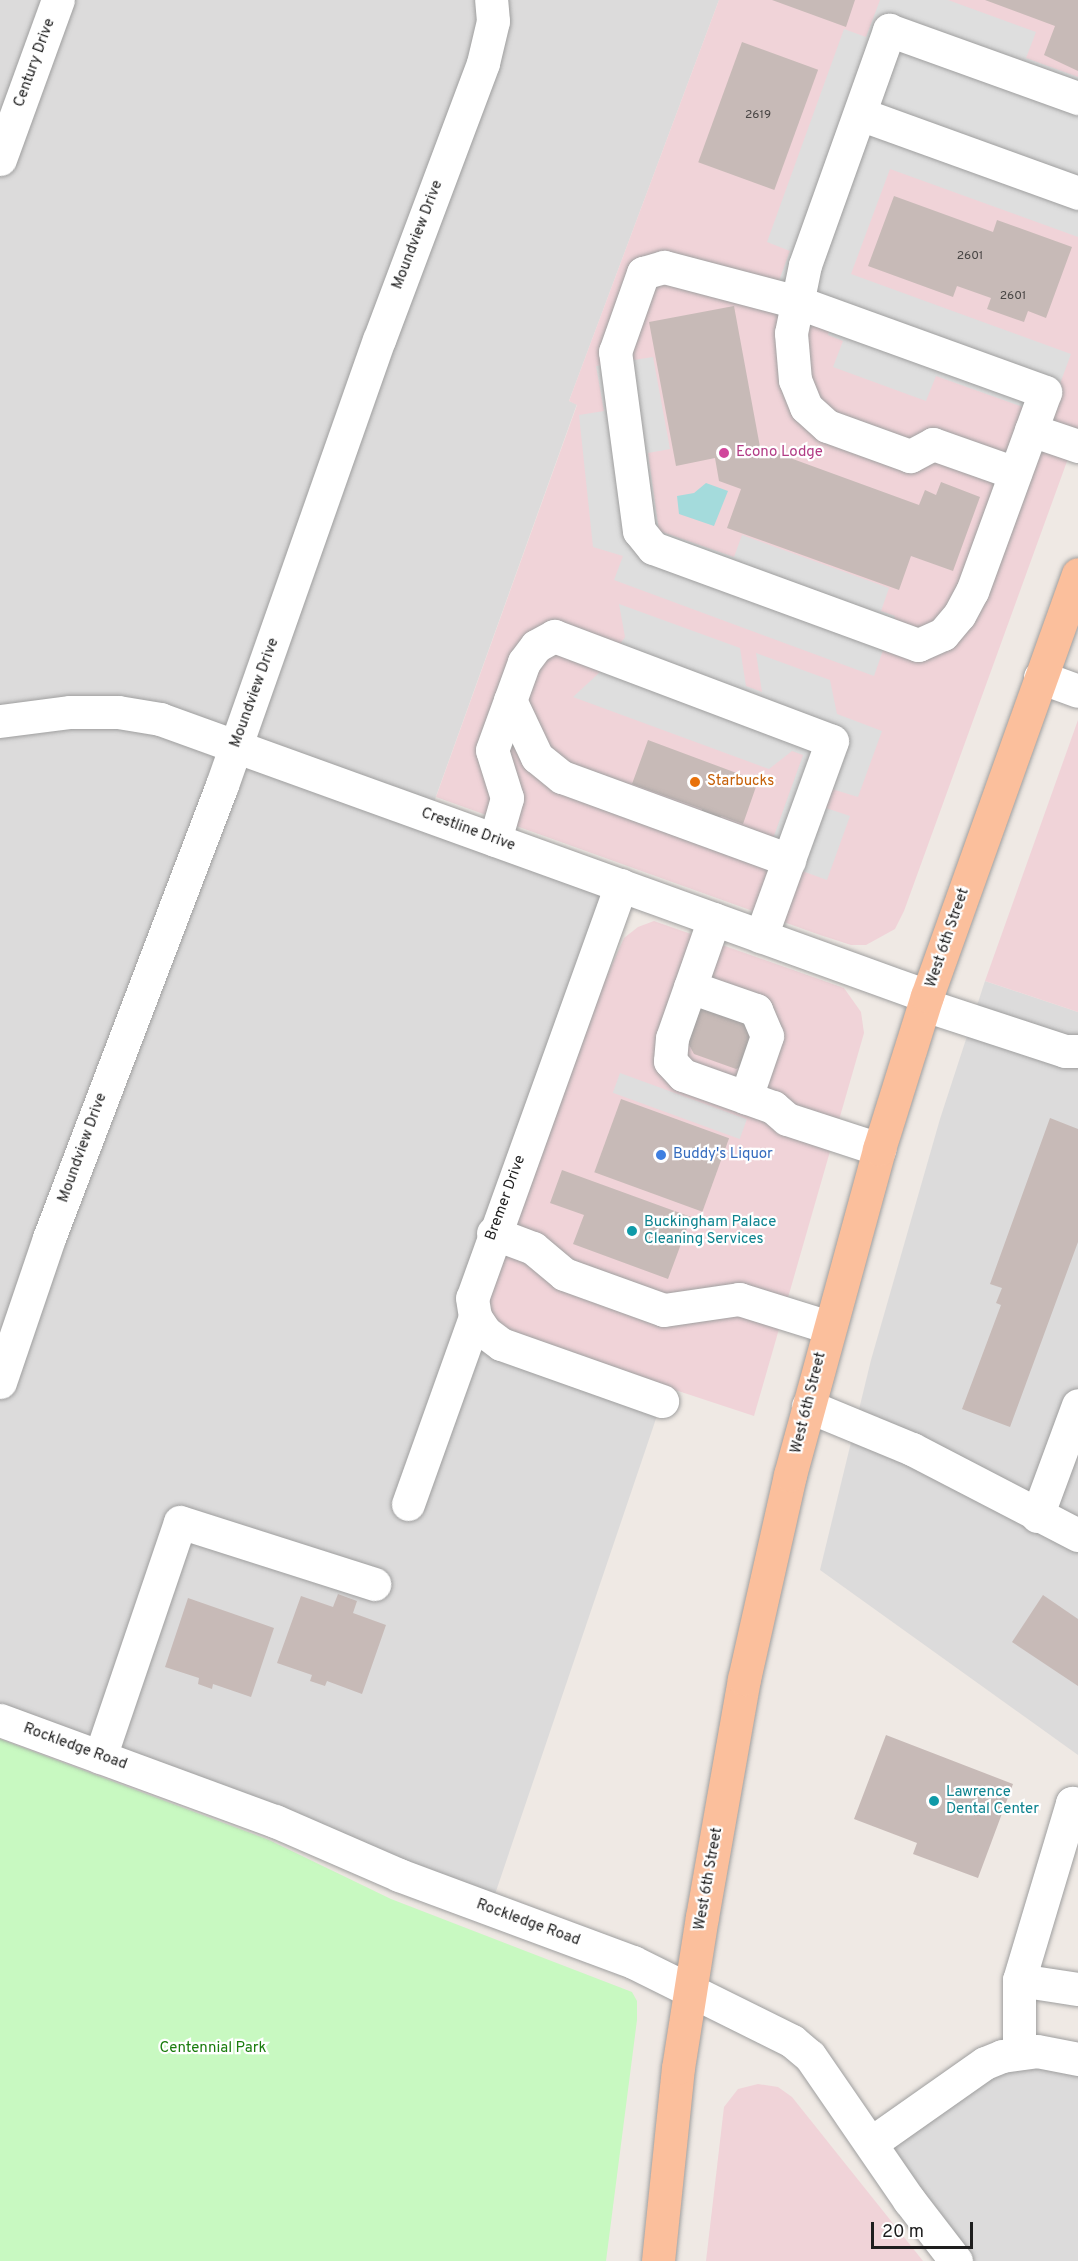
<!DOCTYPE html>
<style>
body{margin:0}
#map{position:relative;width:1078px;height:2261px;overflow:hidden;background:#efe9e4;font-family:Overpass,sans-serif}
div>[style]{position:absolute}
.residential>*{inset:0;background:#dcdbdb}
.commercial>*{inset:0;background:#f0d3d8}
.park>*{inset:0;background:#c8f9c1}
.parking>*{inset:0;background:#dedede;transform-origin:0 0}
.water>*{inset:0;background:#a4dbdc}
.building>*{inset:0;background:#c7bab7;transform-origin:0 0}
.roads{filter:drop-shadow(0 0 2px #9f9f9f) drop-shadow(0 0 2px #9f9f9f)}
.minor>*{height:33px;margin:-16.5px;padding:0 16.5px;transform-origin:16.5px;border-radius:16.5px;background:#fff}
.major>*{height:33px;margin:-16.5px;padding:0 16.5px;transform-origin:16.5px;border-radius:16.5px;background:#fbbf9c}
.dots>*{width:16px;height:16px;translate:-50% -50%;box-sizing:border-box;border:3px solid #fff;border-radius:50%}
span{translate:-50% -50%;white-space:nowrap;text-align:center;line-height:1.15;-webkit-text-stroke:4.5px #fff;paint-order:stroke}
.number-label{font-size:12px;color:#484544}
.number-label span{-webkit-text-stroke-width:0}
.street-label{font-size:15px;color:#1e1e1e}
.hotel-label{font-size:15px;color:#b23c85}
.left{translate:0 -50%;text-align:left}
.food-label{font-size:15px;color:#c56008}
.shop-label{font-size:15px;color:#366cbe}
.culture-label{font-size:15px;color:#0d838f}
.park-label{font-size:15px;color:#197c0c}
.scale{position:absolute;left:871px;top:2222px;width:102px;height:27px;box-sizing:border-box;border:3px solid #1e1e1e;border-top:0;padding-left:8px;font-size:18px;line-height:21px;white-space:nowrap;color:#1e1e1e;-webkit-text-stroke:4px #fff;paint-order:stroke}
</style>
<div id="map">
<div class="residential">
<i style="clip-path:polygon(0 0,719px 0,569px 401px,577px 404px,429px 816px,621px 885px,476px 1281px,662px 1401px,490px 1909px,0 1720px)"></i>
<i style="clip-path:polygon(985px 981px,1078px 1012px,1078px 1755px,820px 1570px,871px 1360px,940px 1119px)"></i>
<i style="clip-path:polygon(1078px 2059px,1078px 2261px,956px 2261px,871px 2143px,985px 2063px)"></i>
</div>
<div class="commercial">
<i style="clip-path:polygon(719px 0,1078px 0,1078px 431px,904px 911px,895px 929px,866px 945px,851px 945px,820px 935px,436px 797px,577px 405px,569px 401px)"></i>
<i style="clip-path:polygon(1078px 720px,1078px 1012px,985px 981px)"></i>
<i style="clip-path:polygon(654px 921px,844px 988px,861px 1012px,864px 1033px,754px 1416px,542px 1346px,503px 1327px,491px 1316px,487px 1306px,488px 1292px,593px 1007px,624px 938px,638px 927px)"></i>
<i style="clip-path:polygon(758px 2084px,778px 2087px,792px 2097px,923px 2261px,706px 2261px,724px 2107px,738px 2089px)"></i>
</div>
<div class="park">
<i style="clip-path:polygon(0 1739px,269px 1840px,391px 1899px,632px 1992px,637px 2001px,637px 2020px,606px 2261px,0 2261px)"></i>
</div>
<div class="parking">
<i style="clip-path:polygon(880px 0,948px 0,1036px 32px,1026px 58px,1078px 77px,1078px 237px,890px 169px,851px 274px,1071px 354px,1048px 416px,936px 376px,926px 401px,833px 367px,843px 341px,828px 335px,834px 316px,774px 294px,790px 251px,767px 242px,844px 29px,866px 37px)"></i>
<i style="clip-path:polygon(653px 357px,670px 449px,648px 453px,659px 531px,734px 557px,742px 535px,889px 588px,881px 611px,895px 616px,874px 676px,614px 580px,623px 556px,593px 547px,579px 415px,604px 411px,596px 366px)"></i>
<i style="clip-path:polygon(619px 604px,740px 648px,746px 686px,762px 692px,756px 653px,830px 680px,837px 714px,882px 731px,858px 797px,832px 789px,826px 808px,850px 816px,827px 880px,766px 858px,803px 755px,792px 751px,769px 769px,573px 697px,600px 672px,625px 637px)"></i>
<i style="left:620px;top:1073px;width:135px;height:21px;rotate:20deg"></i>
</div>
<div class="water">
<i style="clip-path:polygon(706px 483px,728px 491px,714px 526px,679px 514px,677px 496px,694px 493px)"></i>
</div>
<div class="building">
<i style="clip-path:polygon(772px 0,855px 0,846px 27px)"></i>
<i style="clip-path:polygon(985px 0,1078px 0,1078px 71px,1044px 55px,1055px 26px)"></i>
<i style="left:742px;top:42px;width:81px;height:128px;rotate:20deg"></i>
<i style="clip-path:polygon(894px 196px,993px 232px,997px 220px,1072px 247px,1046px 318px,1028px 311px,1024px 322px,987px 309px,991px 298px,957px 286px,953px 297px,868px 266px)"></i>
<i style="clip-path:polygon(734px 306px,760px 447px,919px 505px,925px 490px,936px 495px,941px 482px,980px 497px,953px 571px,911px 556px,899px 590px,727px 528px,741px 489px,719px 481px,715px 458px,676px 466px,649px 322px)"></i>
<i style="clip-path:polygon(648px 740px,758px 781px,743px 824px,721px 816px,718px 823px,700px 817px,702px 809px,632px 784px)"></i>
<i style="clip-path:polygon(711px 1003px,761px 1032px,750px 1062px,736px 1069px,694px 1054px,687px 1041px,698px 1010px)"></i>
<i style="left:621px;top:1099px;width:115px;height:78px;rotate:20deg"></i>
<i style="clip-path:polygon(1050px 1118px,1078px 1129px,1078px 1242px,1010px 1427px,962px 1409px,1001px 1305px,996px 1303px,1002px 1288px,990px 1284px)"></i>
<i style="clip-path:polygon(562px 1170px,691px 1217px,668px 1279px,573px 1244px,584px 1215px,550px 1203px)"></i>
<i style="clip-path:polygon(338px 1594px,357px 1601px,353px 1613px,386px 1625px,362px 1694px,327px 1681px,325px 1686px,310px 1681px,312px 1675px,277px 1663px,301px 1596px,333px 1607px)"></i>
<i style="clip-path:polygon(1043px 1595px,1078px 1619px,1078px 1686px,1012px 1642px)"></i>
<i style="clip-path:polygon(188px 1598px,274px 1628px,251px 1697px,213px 1684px,212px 1689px,198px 1684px,199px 1678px,165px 1667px)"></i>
<i style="clip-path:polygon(886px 1735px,1013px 1784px,978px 1878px,913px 1854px,917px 1843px,854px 1819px)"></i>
</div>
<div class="roads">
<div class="minor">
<i style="left:860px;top:114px;width:232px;rotate:19.9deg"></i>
<i style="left:0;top:159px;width:169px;rotate:-70deg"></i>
<i style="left:664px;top:267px;width:138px;rotate:14.7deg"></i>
<i style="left:797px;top:302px;width:264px;rotate:19.9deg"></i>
<i style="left:1045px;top:392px;width:212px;rotate:110.1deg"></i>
<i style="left:972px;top:591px;width:27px;rotate:118deg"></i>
<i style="left:959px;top:615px;width:25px;rotate:130deg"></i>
<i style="left:943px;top:634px;width:27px;rotate:156deg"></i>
<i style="left:918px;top:645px;width:282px;rotate:-159.9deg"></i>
<i style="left:653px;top:548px;width:22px;rotate:-129deg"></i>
<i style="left:639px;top:531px;width:181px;rotate:-97.6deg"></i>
<i style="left:615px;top:352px;width:84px;rotate:-70.5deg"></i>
<i style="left:643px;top:273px;width:22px;rotate:-16deg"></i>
<i style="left:1031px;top:430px;width:50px;rotate:18.8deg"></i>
<i style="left:1015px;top:473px;width:87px;rotate:-160.5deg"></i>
<i style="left:933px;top:444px;width:26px;rotate:152deg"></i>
<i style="left:910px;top:456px;width:88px;rotate:-160.1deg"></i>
<i style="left:827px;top:426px;width:28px;rotate:-138deg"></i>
<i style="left:806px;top:407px;width:29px;rotate:-112deg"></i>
<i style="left:795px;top:380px;width:47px;rotate:-94.9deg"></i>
<i style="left:791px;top:333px;width:69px;rotate:-78.4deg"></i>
<i style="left:805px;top:265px;width:250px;rotate:-70.3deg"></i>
<i style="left:889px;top:30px;width:201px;rotate:19.8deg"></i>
<i style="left:1040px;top:677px;width:40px;rotate:20.2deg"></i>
<i style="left:510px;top:700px;width:63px;rotate:64.7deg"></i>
<i style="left:537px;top:757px;width:32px;rotate:39deg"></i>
<i style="left:562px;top:777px;width:242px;rotate:20.1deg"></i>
<i style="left:0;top:721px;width:71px;rotate:-7.3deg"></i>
<i style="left:70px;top:712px;width:48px"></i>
<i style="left:118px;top:712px;width:43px;rotate:9.5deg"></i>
<i style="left:160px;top:719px;width:815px;rotate:19.86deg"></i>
<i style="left:495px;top:840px;width:44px;rotate:-74.1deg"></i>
<i style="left:507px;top:798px;width:50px;rotate:-107.4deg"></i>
<i style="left:492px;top:750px;width:94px;rotate:-70deg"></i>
<i style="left:524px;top:662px;width:20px;rotate:-53deg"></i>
<i style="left:536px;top:646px;width:21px;rotate:-29deg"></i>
<i style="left:554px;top:636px;width:297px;rotate:20.7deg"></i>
<i style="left:832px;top:741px;width:208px;rotate:110deg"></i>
<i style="left:621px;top:885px;width:439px;rotate:109.8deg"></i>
<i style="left:472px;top:1298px;width:19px;rotate:81deg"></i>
<i style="left:475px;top:1317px;width:18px;rotate:56deg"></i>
<i style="left:485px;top:1332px;width:20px;rotate:37deg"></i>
<i style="left:501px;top:1344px;width:171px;rotate:19.5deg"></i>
<i style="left:714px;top:919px;width:126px;rotate:109.4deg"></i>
<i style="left:672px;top:1038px;width:23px;rotate:95deg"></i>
<i style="left:670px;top:1061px;width:19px;rotate:47deg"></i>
<i style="left:683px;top:1075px;width:96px;rotate:19.6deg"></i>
<i style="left:773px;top:1107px;width:18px;rotate:41deg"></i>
<i style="left:787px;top:1119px;width:97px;rotate:18.1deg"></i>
<i style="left:690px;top:987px;width:70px;rotate:19.2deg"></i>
<i style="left:756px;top:1010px;width:28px;rotate:67deg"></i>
<i style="left:767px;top:1036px;width:65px;rotate:109deg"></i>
<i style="left:925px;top:1005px;width:147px;rotate:18.2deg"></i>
<i style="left:1065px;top:1051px;width:13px"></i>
<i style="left:493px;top:1233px;width:43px;rotate:20.6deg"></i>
<i style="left:533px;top:1248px;width:40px;rotate:40deg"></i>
<i style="left:564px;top:1274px;width:106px;rotate:19.8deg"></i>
<i style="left:664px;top:1310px;width:76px;rotate:-8.3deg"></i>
<i style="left:739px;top:1299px;width:94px;rotate:17.3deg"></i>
<i style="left:0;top:1382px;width:152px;rotate:-71.2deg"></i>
<i style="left:49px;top:1238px;width:485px;rotate:-69.1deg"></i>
<i style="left:222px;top:785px;width:472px;rotate:-70.6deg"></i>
<i style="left:379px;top:340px;width:296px;rotate:-69.4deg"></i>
<i style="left:483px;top:63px;width:43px;rotate:-76.6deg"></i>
<i style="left:493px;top:21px;width:21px;rotate:-95deg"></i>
<i style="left:808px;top:1406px;width:113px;rotate:22.5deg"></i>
<i style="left:912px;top:1449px;width:187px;rotate:27.4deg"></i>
<i style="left:408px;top:1504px;width:199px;rotate:-70.3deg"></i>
<i style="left:1037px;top:1516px;width:118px;rotate:-69.7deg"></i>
<i style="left:0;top:1720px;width:293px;rotate:20.2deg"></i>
<i style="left:275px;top:1821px;width:135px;rotate:23.5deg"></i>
<i style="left:399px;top:1875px;width:250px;rotate:20.4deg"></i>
<i style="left:633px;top:1962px;width:178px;rotate:26.4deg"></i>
<i style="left:792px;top:2041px;width:23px;rotate:40deg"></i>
<i style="left:810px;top:2056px;width:175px;rotate:55.5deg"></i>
<i style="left:909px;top:2200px;width:77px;rotate:52.4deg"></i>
<i style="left:100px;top:1757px;width:248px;rotate:-71.2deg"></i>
<i style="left:180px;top:1522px;width:204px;rotate:17.7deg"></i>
<i style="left:1019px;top:1980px;width:60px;rotate:8.7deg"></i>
<i style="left:1019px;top:2052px;width:72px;rotate:-90deg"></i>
<i style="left:1019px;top:1980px;width:185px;rotate:-73.3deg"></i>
<i style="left:1072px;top:1803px;width:7px;rotate:34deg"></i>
<i style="left:871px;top:2143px;width:139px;rotate:-35.1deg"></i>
<i style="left:985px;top:2063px;width:18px;rotate:-22deg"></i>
<i style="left:1002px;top:2056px;width:35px;rotate:-8deg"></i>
<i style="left:1037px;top:2051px;width:42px;rotate:11deg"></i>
</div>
<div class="major">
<i style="left:658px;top:2261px;width:194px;rotate:-84.1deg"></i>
<i style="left:678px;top:2068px;width:153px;rotate:-81deg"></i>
<i style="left:702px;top:1917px;width:242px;rotate:-80deg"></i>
<i style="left:744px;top:1679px;width:209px;rotate:-77.3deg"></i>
<i style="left:790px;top:1475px;width:338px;rotate:-74.7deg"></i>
<i style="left:879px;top:1149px;width:160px;rotate:-72.6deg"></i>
<i style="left:927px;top:996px;width:448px;rotate:-70.3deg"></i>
</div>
</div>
<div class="dots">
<i style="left:724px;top:453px;background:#d1479c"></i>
<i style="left:695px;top:782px;background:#e8710a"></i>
<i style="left:661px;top:1155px;background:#3f7fe0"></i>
<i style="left:632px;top:1231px;background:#0f9aa8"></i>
<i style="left:934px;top:1801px;background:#0f9aa8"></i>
</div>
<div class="number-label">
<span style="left:758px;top:116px">2619</span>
<span style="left:970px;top:257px">2601</span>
<span style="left:1013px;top:297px">2601</span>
</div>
<div class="street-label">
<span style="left:35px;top:63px;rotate:-70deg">Century Drive</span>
<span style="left:418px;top:235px;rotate:-69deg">Moundview Drive</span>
<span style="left:255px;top:693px;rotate:-70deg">Moundview Drive</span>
<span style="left:468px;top:830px;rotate:20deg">Crestline Drive</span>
<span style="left:948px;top:938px;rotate:-71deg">West 6th Street</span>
<span style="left:83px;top:1148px;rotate:-70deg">Moundview Drive</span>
<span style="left:506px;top:1198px;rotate:-70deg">Bremer Drive</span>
<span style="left:809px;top:1403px;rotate:-76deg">West 6th Street</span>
<span style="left:75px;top:1747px;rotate:20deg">Rockledge Road</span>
<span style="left:709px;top:1879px;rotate:-80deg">West 6th Street</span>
<span style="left:528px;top:1923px;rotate:20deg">Rockledge Road</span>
</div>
<div class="hotel-label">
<span class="left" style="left:736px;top:453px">Econo Lodge</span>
</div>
<div class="food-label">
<span class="left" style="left:707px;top:782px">Starbucks</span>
</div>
<div class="shop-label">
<span class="left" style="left:673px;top:1155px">Buddy's Liquor</span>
</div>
<div class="culture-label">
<span class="left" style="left:644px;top:1231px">Buckingham Palace<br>Cleaning Services</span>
<span class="left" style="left:946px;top:1801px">Lawrence<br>Dental Center</span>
</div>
<div class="park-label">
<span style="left:213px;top:2049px">Centennial Park</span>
</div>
<div class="scale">20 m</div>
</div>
